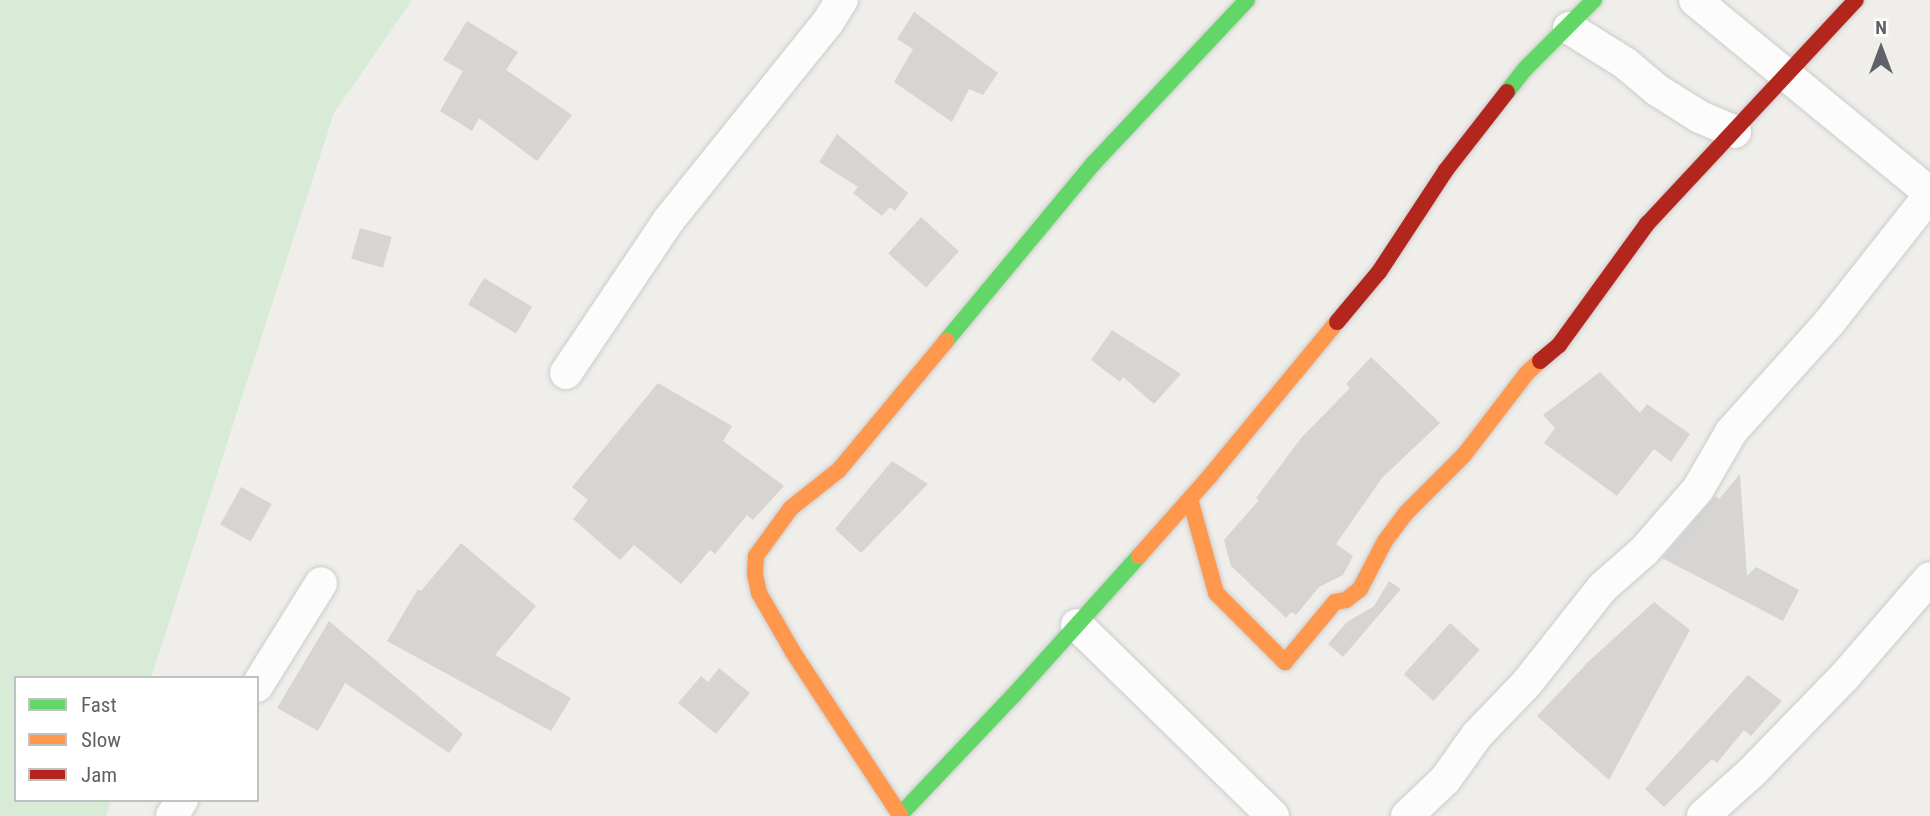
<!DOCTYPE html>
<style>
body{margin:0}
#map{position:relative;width:1930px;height:816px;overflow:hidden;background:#efeeea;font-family:"Roboto Condensed",sans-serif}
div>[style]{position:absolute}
.green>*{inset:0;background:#d8ebd6}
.building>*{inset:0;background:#d6d5d3;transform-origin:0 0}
.roads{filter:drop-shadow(0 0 2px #cbcccc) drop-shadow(0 0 2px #cbcccc)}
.street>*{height:32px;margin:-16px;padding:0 16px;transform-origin:16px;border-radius:16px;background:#fdfcfc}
.fast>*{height:16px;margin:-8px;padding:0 8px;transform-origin:8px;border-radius:8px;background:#63d668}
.slow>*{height:16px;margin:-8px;padding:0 8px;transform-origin:8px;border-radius:8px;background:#ff974d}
.jam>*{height:16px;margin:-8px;padding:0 8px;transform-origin:8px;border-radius:8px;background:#b3261e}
span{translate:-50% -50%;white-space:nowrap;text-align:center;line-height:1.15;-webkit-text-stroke:7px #fff;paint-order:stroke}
.legend{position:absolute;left:14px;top:676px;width:245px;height:126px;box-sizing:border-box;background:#fff;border:2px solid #bfc1c3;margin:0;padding:9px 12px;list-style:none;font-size:21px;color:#5f6368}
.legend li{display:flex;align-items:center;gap:14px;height:35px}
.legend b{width:35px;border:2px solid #bfc1c3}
.north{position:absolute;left:1846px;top:14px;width:70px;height:70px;-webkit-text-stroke:5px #fff;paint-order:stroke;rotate:0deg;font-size:19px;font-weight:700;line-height:28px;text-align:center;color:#5f6368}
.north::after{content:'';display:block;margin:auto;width:24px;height:32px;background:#5f6368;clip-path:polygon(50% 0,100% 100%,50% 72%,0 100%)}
</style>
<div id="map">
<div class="green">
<i style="clip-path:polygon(0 0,412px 0,334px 113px,151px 678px,16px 678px,16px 800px,111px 800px,106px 816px,0 816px)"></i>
</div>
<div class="building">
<i style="clip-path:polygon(914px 12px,998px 73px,983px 95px,969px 89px,952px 122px,894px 82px,913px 49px,897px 39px)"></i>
<i style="clip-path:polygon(467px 21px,518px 52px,506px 70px,572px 115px,537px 161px,479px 118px,472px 131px,440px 111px,463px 71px,443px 60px)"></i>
<i style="clip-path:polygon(837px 134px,908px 193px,895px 211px,890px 207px,882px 216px,853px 193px,858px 187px,819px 162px)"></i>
<i style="left:921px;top:217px;width:51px;height:49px;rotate:42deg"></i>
<i style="left:360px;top:228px;width:33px;height:32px;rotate:16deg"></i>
<i style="left:484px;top:278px;width:56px;height:31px;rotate:31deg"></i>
<i style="clip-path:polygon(1112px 330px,1181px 374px,1154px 404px,1123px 377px,1120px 382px,1091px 360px)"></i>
<i style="clip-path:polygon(1371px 357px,1440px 423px,1382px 478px,1336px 544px,1353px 556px,1343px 575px,1319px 587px,1296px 615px,1291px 612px,1286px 618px,1231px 566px,1224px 540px,1259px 500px,1256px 498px,1302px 437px,1350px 388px,1346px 384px)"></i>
<i style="clip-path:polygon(1600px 372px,1640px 413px,1647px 404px,1690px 434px,1671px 462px,1654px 449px,1617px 496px,1544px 443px,1555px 428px,1543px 415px)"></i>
<i style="clip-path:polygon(658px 383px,732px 426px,723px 441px,784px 486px,753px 520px,747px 515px,715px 554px,710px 550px,681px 584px,634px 545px,620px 560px,573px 519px,588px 500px,572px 487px)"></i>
<i style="clip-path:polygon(892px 461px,928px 484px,861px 553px,835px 529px)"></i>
<i style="clip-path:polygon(1740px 474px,1747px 576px,1756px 567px,1799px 590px,1783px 621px,1662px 558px,1715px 496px,1719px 499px)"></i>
<i style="left:241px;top:487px;width:35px;height:43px;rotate:29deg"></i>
<i style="clip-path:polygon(461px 543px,536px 606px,495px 655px,571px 698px,551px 731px,387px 641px,418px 589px,421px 591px)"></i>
<i style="clip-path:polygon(1389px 581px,1401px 589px,1343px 657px,1328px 644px,1347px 622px,1374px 606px)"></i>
<i style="clip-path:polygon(1654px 602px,1690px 630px,1609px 780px,1537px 716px,1589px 661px)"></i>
<i style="clip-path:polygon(329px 621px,463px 734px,449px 753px,345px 683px,318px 731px,277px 708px)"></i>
<i style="left:1450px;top:623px;width:40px;height:69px;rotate:42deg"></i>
<i style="clip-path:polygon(719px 668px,750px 693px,716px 734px,678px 703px,701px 676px,708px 682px)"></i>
<i style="clip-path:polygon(1748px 675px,1782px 701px,1751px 736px,1744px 730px,1717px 763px,1712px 759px,1664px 807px,1645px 789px)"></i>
</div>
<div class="roads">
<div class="street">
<i style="left:1695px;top:0;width:304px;rotate:39.4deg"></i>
<i style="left:1569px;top:28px;width:66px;rotate:32deg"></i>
<i style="left:1625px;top:63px;width:42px;rotate:40.2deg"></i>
<i style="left:1657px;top:90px;width:51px;rotate:32.1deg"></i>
<i style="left:1700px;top:117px;width:38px;rotate:23deg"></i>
<i style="left:566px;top:373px;width:183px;rotate:-56.1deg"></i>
<i style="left:668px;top:221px;width:255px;rotate:-51.2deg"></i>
<i style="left:828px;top:22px;width:26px;rotate:-58deg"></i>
<i style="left:1077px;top:625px;width:274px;rotate:44.3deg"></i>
<i style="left:257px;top:686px;width:121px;rotate:-58.1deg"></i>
<i style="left:172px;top:816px;width:19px;rotate:-58deg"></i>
<i style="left:1407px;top:816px;width:52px;rotate:-43.5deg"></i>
<i style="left:1445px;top:780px;width:55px;rotate:-54.6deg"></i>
<i style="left:1477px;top:735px;width:72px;rotate:-46.1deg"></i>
<i style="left:1527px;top:683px;width:121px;rotate:-51.7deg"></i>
<i style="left:1602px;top:588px;width:56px;rotate:-41.4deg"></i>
<i style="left:1644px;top:551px;width:82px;rotate:-48.9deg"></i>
<i style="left:1698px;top:489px;width:66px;rotate:-59.9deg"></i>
<i style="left:1731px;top:432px;width:145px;rotate:-48.1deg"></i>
<i style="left:1828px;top:324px;width:164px;rotate:-51.7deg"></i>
<i style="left:1703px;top:816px;width:64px;rotate:-41.9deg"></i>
<i style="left:1751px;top:773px;width:136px;rotate:-45.9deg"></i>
<i style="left:1846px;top:675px;width:128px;rotate:-49.1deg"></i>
</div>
<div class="fast">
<i style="left:1507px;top:92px;width:29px;rotate:-52deg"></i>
<i style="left:1525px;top:69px;width:98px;rotate:-45deg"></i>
<i style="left:946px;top:341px;width:230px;rotate:-50.3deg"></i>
<i style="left:1093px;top:164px;width:225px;rotate:-46.8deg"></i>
<i style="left:899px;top:816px;width:166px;rotate:-46.5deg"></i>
<i style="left:1013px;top:696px;width:188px;rotate:-48deg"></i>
</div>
<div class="slow">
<i style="left:1190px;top:499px;width:98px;rotate:74.5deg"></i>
<i style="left:1216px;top:593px;width:98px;rotate:45deg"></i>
<i style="left:1285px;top:662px;width:78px;rotate:-50.2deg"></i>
<i style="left:1335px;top:602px;width:11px;rotate:-10deg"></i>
<i style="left:1346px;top:600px;width:18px;rotate:-38deg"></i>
<i style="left:1360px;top:589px;width:54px;rotate:-62.5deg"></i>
<i style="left:1385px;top:541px;width:35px;rotate:-53deg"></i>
<i style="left:1406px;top:513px;width:82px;rotate:-45deg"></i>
<i style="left:1464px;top:455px;width:103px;rotate:-52.5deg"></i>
<i style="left:1527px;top:373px;width:18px;rotate:-43deg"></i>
<i style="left:1139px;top:556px;width:107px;rotate:-48.4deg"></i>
<i style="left:1210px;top:476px;width:200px;rotate:-50.5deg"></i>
<i style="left:900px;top:815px;width:195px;rotate:-123.3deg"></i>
<i style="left:793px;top:652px;width:68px;rotate:-120deg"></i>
<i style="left:759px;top:593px;width:19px;rotate:-102deg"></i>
<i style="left:755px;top:574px;width:18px;rotate:-87deg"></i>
<i style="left:756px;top:556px;width:59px;rotate:-53.9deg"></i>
<i style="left:791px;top:508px;width:61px;rotate:-38.4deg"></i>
<i style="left:839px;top:470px;width:168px;rotate:-50.3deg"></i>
</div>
<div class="jam">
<i style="left:1337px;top:322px;width:65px;rotate:-50deg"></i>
<i style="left:1379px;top:272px;width:122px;rotate:-56.7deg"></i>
<i style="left:1446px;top:170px;width:99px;rotate:-52deg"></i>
<i style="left:1540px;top:361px;width:25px;rotate:-40deg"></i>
<i style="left:1559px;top:345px;width:150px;rotate:-54deg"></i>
<i style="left:1647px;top:224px;width:306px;rotate:-47deg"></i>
</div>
</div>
<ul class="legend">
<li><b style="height:9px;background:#63d668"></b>Fast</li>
<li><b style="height:9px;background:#ff974d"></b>Slow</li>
<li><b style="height:9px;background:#b3261e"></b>Jam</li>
</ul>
<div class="north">N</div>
</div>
